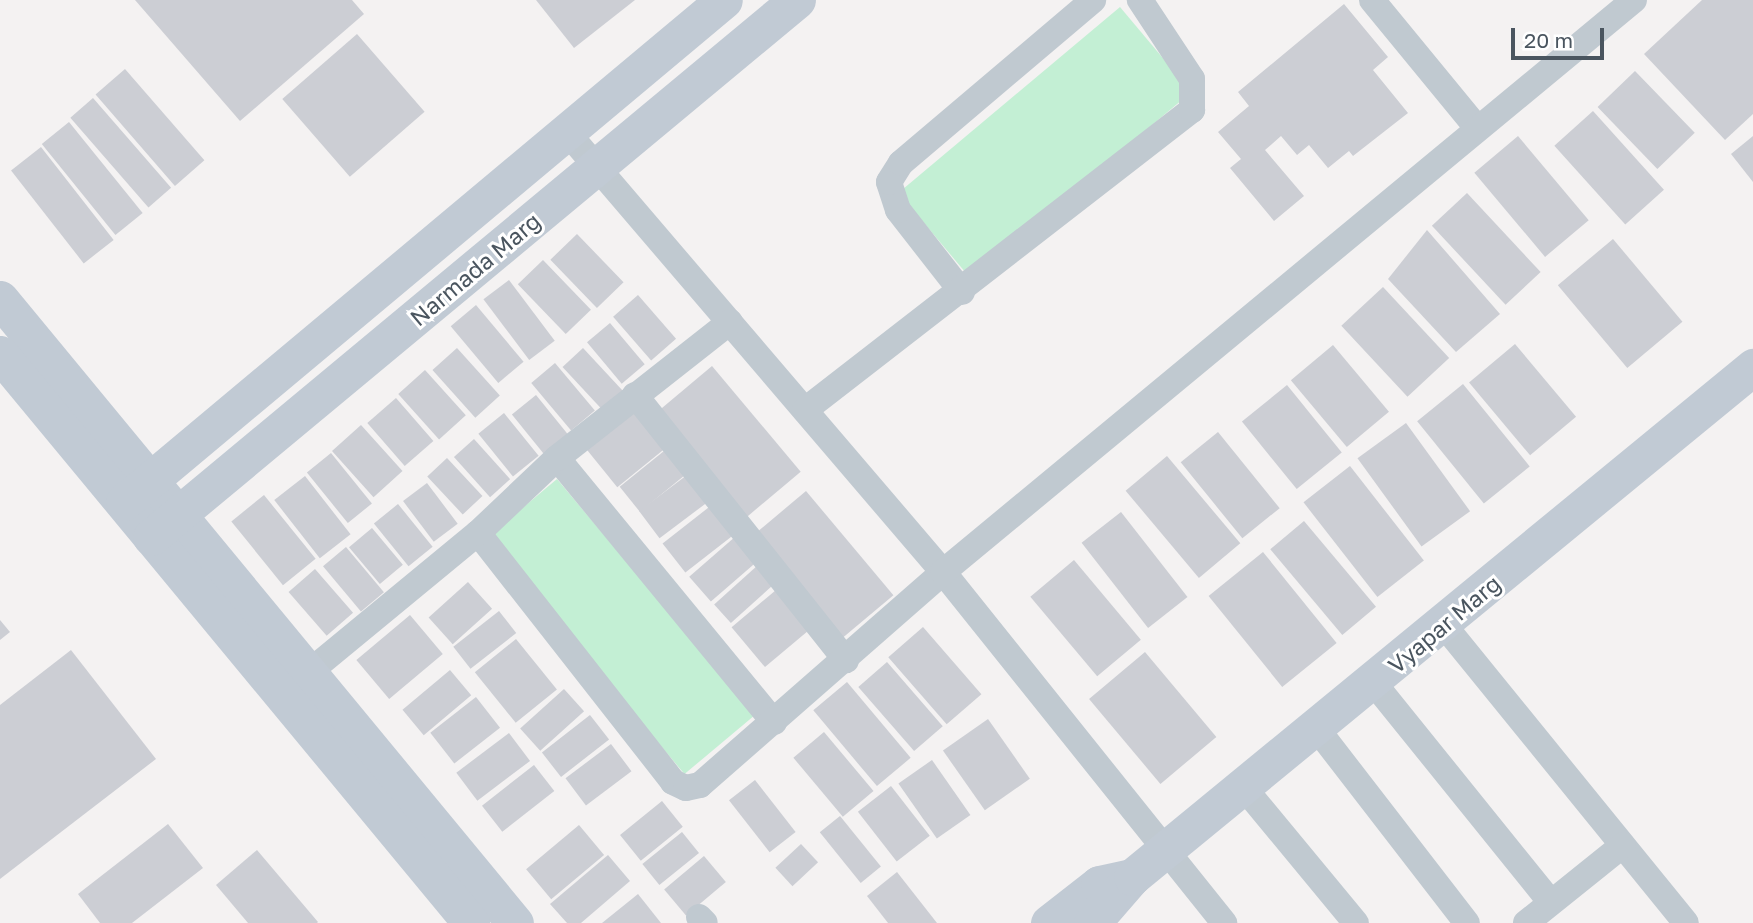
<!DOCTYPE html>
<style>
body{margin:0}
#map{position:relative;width:1753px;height:923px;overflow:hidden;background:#f4f2f2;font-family:"Golos Text",sans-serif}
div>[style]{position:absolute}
.green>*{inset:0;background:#c3efd4;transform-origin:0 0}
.building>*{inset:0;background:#ccced4;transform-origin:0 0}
.street>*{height:26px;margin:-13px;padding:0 13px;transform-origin:13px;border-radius:13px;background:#c0c9d0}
.secondary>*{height:37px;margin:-18.5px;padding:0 18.5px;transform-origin:18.5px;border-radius:18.5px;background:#c1cad4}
span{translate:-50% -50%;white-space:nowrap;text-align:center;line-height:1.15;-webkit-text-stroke:6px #fff;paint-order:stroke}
.street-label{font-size:23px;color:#4a555f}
.scale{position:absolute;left:1511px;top:28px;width:93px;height:32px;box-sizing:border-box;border:4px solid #4a555f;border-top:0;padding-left:9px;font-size:21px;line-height:24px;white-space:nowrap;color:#4a555f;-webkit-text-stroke:5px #fff;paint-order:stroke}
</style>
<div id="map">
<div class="green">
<i style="left:1120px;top:7px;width:111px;height:289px;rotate:50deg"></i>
<i style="left:557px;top:479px;width:308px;height:92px;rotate:50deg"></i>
</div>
<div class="building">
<i style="clip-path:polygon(135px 0,352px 0,364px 14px,240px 121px)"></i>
<i style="clip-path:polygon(536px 0,635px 0,574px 48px)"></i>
<i style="clip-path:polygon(1702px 0,1753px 0,1753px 114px,1725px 140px,1644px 54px)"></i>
<i style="clip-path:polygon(1344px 4px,1388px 57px,1373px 70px,1408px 113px,1353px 156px,1349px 151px,1328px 168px,1309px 145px,1297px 155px,1281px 136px,1265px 150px,1304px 196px,1274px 221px,1230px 168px,1241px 159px,1218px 132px,1249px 106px,1238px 92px)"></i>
<i style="left:357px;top:34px;width:103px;height:99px;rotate:49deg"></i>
<i style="left:125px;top:69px;width:121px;height:39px;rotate:49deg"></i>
<i style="left:1635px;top:71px;width:86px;height:52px;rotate:46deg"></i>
<i style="left:93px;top:98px;width:119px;height:30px;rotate:49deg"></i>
<i style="left:1593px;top:111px;width:106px;height:52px;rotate:48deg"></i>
<i style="left:69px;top:122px;width:117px;height:35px;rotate:51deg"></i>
<i style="left:1518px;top:136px;width:110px;height:57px;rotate:50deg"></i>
<i style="clip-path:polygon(1753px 136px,1753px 182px,1731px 154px)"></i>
<i style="left:41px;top:147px;width:118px;height:38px;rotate:52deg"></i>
<i style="left:1467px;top:193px;width:108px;height:48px;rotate:47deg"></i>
<i style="clip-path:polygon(1427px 230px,1500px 314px,1456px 352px,1388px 279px)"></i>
<i style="left:577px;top:234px;width:67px;height:37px;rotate:46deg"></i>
<i style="left:1613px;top:239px;width:108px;height:72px;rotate:50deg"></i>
<i style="left:543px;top:260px;width:69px;height:35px;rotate:46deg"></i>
<i style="left:509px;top:280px;width:76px;height:32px;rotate:53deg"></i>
<i style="left:1383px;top:287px;width:97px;height:57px;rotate:47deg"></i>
<i style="left:638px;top:295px;width:58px;height:33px;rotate:49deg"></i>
<i style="left:476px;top:305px;width:74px;height:33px;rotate:50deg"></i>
<i style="left:610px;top:323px;width:54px;height:30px;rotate:50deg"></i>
<i style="left:1515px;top:344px;width:95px;height:60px;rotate:50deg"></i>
<i style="left:1333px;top:345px;width:87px;height:55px;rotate:50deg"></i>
<i style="left:457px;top:348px;width:64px;height:33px;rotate:48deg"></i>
<i style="left:583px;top:348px;width:60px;height:28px;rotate:47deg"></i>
<i style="left:555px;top:363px;width:62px;height:31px;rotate:50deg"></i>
<i style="left:712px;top:366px;width:138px;height:75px;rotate:50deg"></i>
<i style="left:425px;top:370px;width:61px;height:36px;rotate:48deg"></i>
<i style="left:1463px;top:384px;width:106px;height:59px;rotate:51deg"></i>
<i style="left:1287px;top:385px;width:87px;height:58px;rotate:51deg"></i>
<i style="left:536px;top:395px;width:56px;height:31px;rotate:51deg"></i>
<i style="left:396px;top:398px;width:57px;height:38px;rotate:49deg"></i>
<i style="left:631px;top:404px;width:56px;height:63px;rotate:51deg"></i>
<i style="left:504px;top:413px;width:55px;height:33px;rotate:51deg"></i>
<i style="left:1406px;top:423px;width:109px;height:60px;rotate:54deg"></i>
<i style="left:361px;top:425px;width:62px;height:39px;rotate:48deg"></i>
<i style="left:1218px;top:432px;width:98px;height:48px;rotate:51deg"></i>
<i style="left:474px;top:439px;width:54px;height:27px;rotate:48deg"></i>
<i style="left:664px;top:451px;width:32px;height:57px;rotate:51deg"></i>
<i style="left:331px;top:453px;width:65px;height:31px;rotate:51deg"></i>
<i style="left:1167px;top:456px;width:114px;height:54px;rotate:50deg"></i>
<i style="left:447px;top:458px;width:52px;height:27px;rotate:47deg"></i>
<i style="left:1350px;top:466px;width:120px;height:59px;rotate:52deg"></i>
<i style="left:687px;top:475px;width:34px;height:60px;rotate:53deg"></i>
<i style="left:305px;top:476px;width:74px;height:39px;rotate:52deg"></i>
<i style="left:427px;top:483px;width:51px;height:30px;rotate:53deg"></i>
<i style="left:806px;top:491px;width:136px;height:67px;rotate:50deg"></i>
<i style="left:264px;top:495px;width:82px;height:42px;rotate:51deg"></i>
<i style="left:398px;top:504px;width:55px;height:31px;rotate:51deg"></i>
<i style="left:713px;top:504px;width:37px;height:64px;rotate:52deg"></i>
<i style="left:1121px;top:512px;width:108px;height:50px;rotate:52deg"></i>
<i style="left:1304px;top:521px;width:112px;height:44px;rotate:50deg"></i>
<i style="left:372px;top:528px;width:48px;height:30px;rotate:50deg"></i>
<i style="left:736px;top:536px;width:33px;height:62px;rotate:49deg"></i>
<i style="left:346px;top:547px;width:59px;height:30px;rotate:50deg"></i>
<i style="left:1263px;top:552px;width:117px;height:70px;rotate:51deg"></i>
<i style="left:1074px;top:560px;width:104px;height:57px;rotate:50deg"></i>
<i style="left:758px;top:565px;width:25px;height:59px;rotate:48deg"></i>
<i style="left:315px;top:569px;width:58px;height:35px;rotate:49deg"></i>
<i style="left:468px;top:582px;width:36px;height:53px;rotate:48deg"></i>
<i style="left:776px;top:590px;width:52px;height:58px;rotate:50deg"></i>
<i style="left:499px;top:611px;width:28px;height:58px;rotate:52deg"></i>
<i style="left:410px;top:615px;width:51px;height:70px;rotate:50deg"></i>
<i style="clip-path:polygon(0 620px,10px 632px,0 640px)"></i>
<i style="left:923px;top:627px;width:89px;height:46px;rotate:49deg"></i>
<i style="left:516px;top:639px;width:65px;height:53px;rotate:51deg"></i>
<i style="clip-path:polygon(71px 650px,156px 759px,0 879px,0 705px)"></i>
<i style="left:1145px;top:652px;width:111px;height:73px;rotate:50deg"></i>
<i style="left:887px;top:662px;width:85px;height:38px;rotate:49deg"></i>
<i style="left:450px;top:670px;width:33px;height:62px;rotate:50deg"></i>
<i style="left:847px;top:682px;width:99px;height:44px;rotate:50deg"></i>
<i style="left:564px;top:689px;width:30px;height:59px;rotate:48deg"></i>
<i style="left:476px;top:697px;width:39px;height:58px;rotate:52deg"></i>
<i style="left:590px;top:715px;width:31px;height:61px;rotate:52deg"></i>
<i style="left:988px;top:719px;width:73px;height:55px;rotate:55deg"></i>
<i style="left:824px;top:732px;width:77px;height:40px;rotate:50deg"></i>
<i style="left:509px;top:733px;width:35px;height:66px;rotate:53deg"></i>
<i style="left:611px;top:744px;width:34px;height:57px;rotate:53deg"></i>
<i style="left:932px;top:760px;width:67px;height:41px;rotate:55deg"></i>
<i style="left:534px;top:765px;width:33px;height:66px;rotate:52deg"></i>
<i style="left:755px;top:780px;width:66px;height:33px;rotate:52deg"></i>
<i style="left:891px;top:786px;width:63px;height:42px;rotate:52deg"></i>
<i style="left:662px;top:801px;width:33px;height:54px;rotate:51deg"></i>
<i style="left:840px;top:816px;width:65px;height:26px;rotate:51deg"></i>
<i style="clip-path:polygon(168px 824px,203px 868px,132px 923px,100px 923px,78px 894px)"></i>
<i style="left:579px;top:825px;width:39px;height:69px;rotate:50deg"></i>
<i style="left:682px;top:832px;width:27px;height:51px;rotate:51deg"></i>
<i style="left:801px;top:844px;width:25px;height:35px;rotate:47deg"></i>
<i style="clip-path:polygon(257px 850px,318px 922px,317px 923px,248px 923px,216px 885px)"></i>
<i style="clip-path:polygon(608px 855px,630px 881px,581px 923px,567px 923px,550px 904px)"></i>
<i style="left:704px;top:856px;width:34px;height:52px;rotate:50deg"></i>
<i style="clip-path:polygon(897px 872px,937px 923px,888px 923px,867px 896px)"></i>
<i style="clip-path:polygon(638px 894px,661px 923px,602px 923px)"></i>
</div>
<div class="street">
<i style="left:1372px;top:0;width:166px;rotate:50.6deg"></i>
<i style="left:566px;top:131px;width:580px;rotate:49.47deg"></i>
<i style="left:943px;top:572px;width:450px;rotate:51.3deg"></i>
<i style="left:962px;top:292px;width:104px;rotate:-128deg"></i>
<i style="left:898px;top:210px;width:29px;rotate:-108deg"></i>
<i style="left:889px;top:182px;width:22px;rotate:-58deg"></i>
<i style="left:901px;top:163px;width:252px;rotate:-40.3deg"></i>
<i style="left:635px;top:395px;width:339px;rotate:51.5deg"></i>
<i style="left:805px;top:410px;width:490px;rotate:-37.8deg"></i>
<i style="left:1192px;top:110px;width:31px;rotate:-90deg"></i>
<i style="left:1192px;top:79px;width:95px;rotate:-123.4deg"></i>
<i style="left:557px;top:458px;width:342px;rotate:50.6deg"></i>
<i style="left:478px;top:533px;width:316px;rotate:51.9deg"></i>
<i style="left:673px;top:782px;width:14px;rotate:25deg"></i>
<i style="left:686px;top:788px;width:14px;rotate:-12deg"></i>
<i style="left:700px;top:785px;width:323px;rotate:-41.2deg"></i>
<i style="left:943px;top:572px;width:897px;rotate:-39.62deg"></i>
<i style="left:1443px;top:624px;width:385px;rotate:50.9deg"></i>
<i style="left:308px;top:673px;width:220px;rotate:-39.5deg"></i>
<i style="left:478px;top:533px;width:109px;rotate:-43.5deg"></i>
<i style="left:557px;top:458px;width:220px;rotate:-38.2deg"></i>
<i style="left:1373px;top:682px;width:282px;rotate:51.1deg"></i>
<i style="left:1317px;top:729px;width:245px;rotate:52.3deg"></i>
<i style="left:1245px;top:789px;width:174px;rotate:50.4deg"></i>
<i style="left:699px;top:917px;width:8px;rotate:45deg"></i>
<i style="left:1526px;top:923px;width:124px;rotate:-38.8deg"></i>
</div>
<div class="secondary">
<i style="left:0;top:299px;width:809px;rotate:50.47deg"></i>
<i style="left:0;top:354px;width:739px;rotate:50.38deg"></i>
<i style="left:124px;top:502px;width:782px;rotate:-39.92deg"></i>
<i style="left:151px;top:537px;width:840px;rotate:-39.74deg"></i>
<i style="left:1049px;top:923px;width:63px;rotate:-38deg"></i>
<i style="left:1099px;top:884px;width:34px;rotate:-12deg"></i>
<i style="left:1092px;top:923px;width:61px;rotate:-49deg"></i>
<i style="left:1132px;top:877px;width:804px;rotate:-39.39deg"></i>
</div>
<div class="street-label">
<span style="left:475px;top:269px;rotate:-40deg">Narmada Marg</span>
<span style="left:1444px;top:624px;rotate:-40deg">Vyapar Marg</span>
</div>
<div class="scale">20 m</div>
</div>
